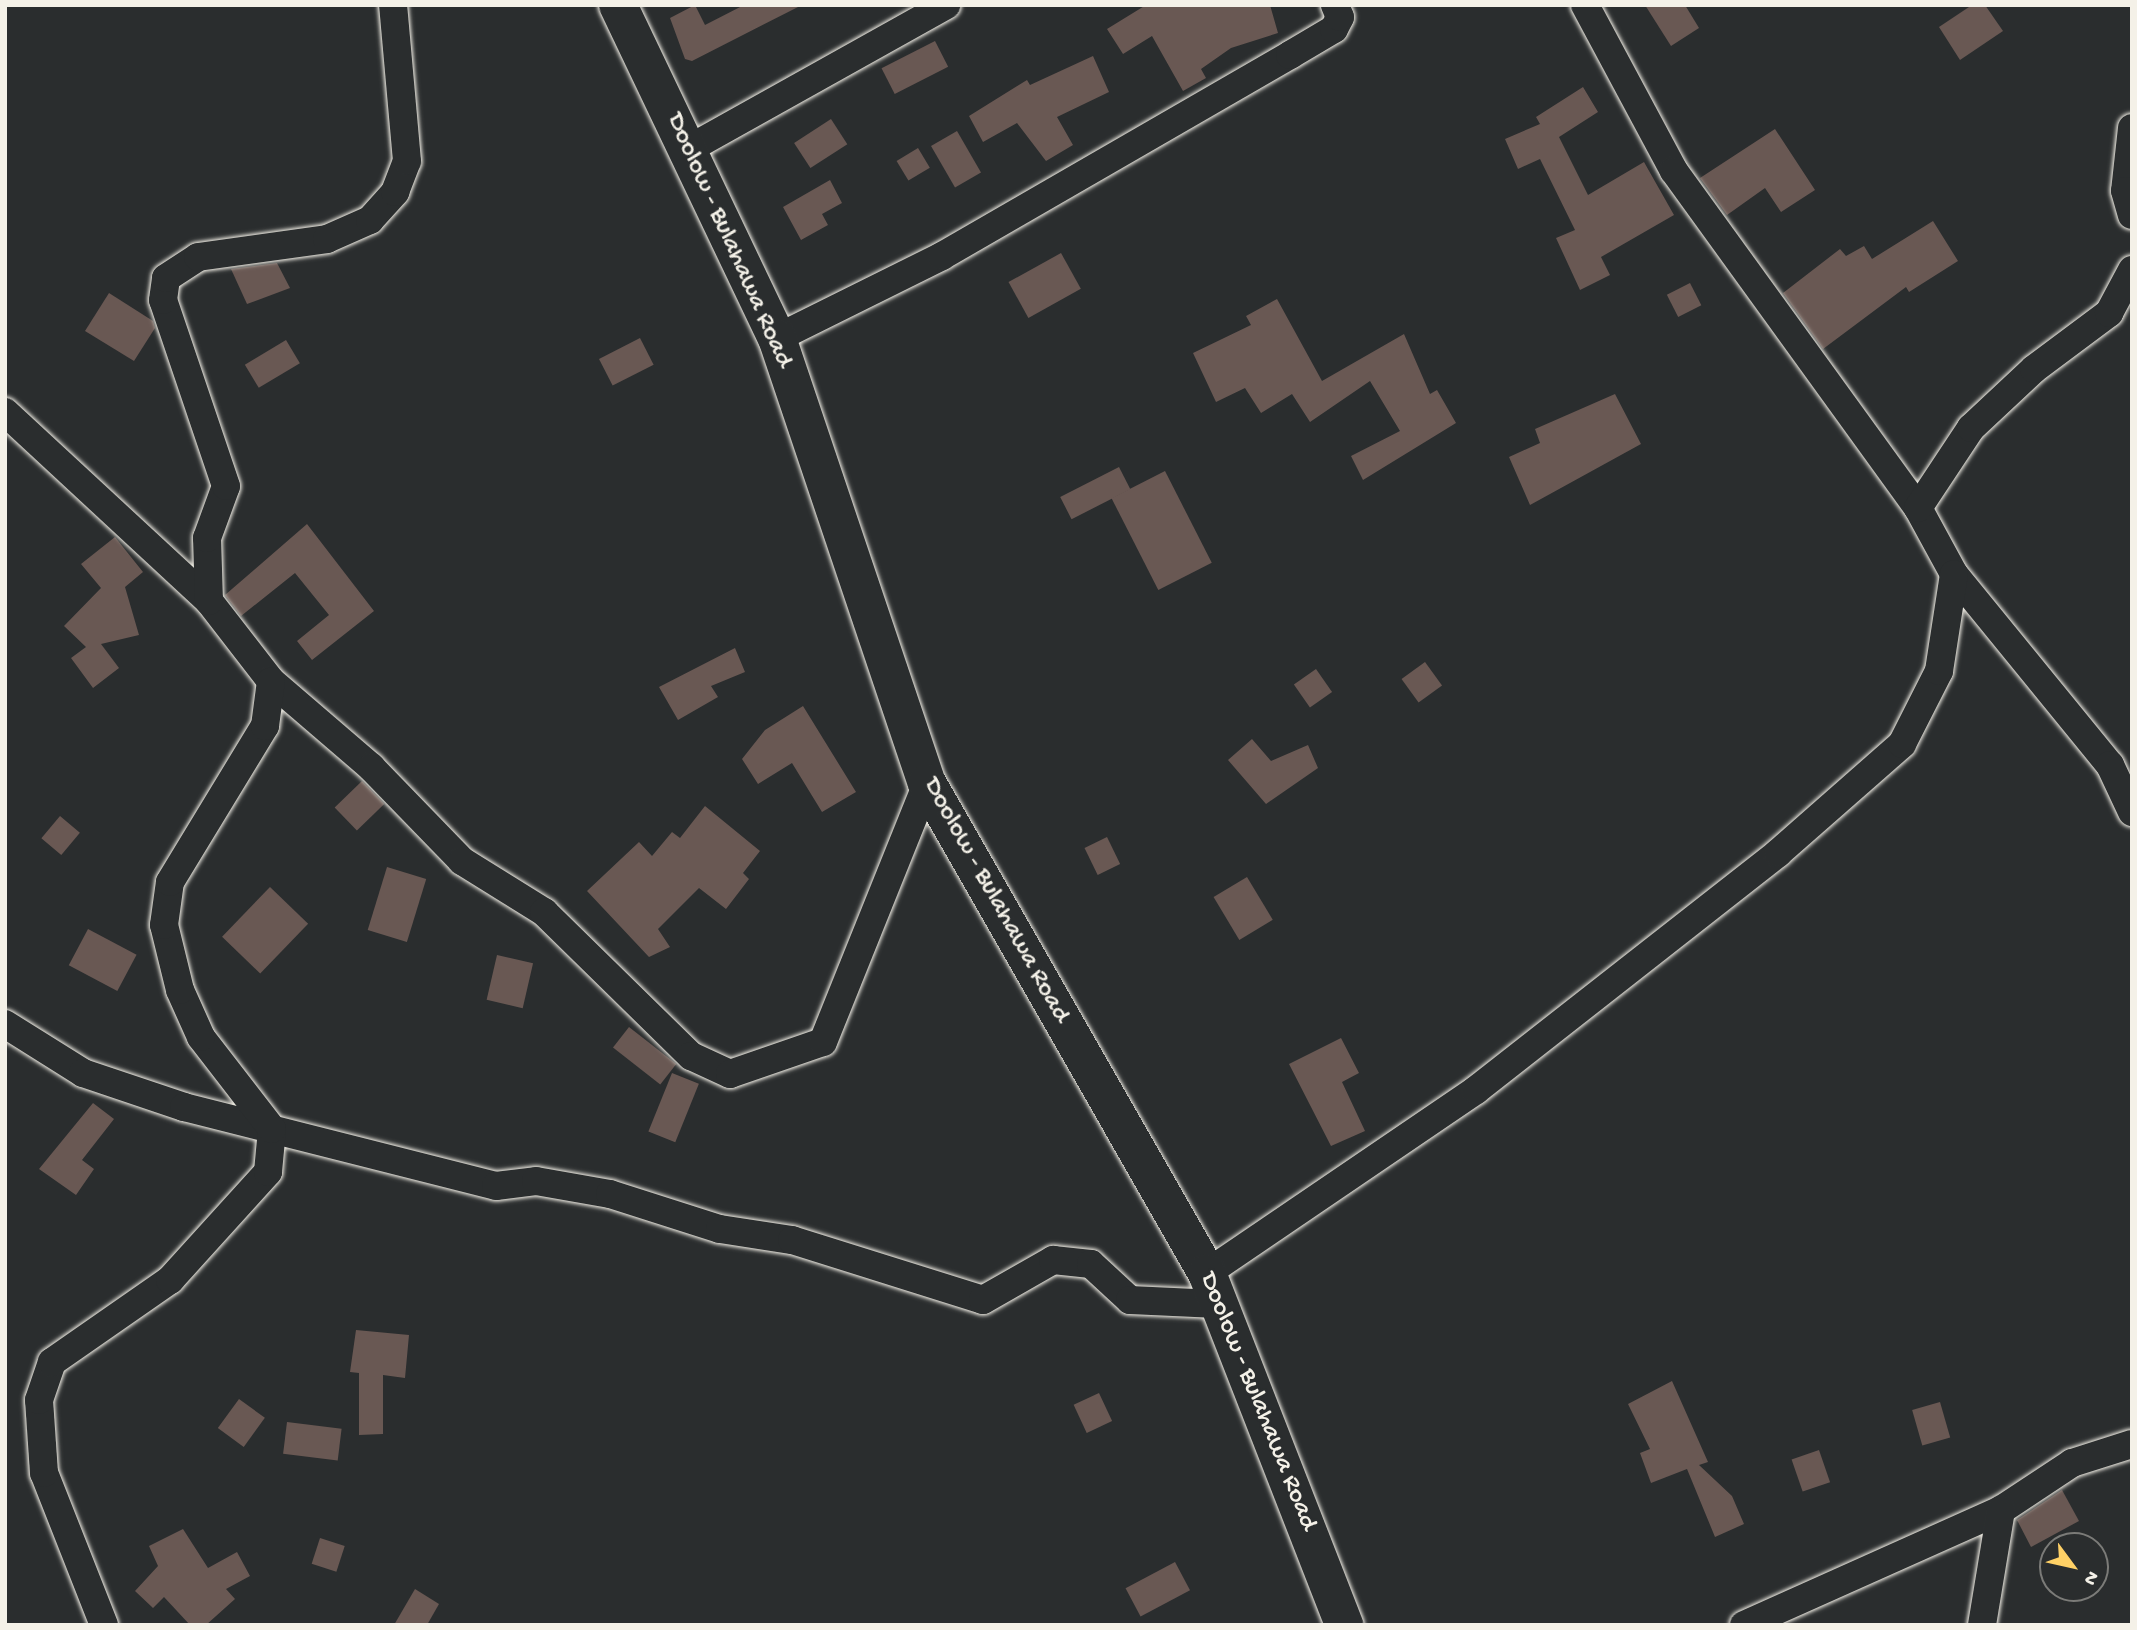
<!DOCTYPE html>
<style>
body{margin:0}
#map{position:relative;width:2137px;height:1630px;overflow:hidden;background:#2a2d2e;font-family:"Gochi Hand",sans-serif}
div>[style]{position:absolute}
.building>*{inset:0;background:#695853;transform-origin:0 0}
.roads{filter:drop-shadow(0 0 2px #f4f1e8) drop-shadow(0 0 2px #f4f1e8)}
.minor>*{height:28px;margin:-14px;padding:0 14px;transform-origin:14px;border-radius:14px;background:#2a2d2e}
.secondary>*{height:38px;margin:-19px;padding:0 19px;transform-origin:19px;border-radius:19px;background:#2a2d2e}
span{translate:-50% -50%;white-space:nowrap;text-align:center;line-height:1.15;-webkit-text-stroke:5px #2a2d2e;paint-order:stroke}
.street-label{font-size:26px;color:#f4f1e8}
.frame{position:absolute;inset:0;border:7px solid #f4f1e8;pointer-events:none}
.north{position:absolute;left:2039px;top:1532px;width:70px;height:70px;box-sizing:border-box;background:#2a2d2e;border:2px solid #7b7b78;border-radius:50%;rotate:123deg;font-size:19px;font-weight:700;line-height:28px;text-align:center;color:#f4f1e8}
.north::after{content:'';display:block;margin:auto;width:24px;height:32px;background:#ffd166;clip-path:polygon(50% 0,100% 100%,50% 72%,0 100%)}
</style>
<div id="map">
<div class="building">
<i style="clip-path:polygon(695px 5px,705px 25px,744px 5px,802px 5px,692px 61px,685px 59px,670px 18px)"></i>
<i style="clip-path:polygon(1146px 5px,1270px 5px,1278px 33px,1231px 48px,1201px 69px,1206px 78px,1183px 91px,1152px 36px,1123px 54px,1107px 29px)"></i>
<i style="clip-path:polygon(1645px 5px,1685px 5px,1699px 28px,1671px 46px)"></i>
<i style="clip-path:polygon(1972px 5px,1985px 5px,2003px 31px,1960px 60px,1939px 27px)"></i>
<i style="left:935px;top:41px;width:29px;height:60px;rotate:63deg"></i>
<i style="clip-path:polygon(1093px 56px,1109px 92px,1057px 117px,1073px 145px,1046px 161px,1017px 123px,983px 142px,969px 116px,1027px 80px,1030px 85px)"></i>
<i style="clip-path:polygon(1583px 87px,1598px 112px,1559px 137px,1588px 195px,1644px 162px,1674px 215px,1601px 257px,1610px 275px,1580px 290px,1556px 238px,1575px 230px,1540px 159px,1518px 169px,1505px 139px,1540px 124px,1536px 117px)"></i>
<i style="left:831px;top:119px;width:30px;height:44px;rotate:57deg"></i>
<i style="clip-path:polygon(1775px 129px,1815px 190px,1781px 212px,1765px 188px,1727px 215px,1700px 178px)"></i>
<i style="left:957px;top:131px;width:48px;height:30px;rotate:60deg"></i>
<i style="left:918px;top:148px;width:23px;height:25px;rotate:59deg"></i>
<i style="clip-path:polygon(830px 180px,842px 203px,822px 214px,828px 225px,801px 240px,783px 207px)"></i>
<i style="clip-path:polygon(1933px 221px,1958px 261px,1909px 292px,1906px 287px,1823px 349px,1783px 293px,1840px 249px,1846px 256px,1864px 246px,1872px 259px)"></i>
<i style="left:1061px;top:253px;width:41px;height:60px;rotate:61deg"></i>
<i style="clip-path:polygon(277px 263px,290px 288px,247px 304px,231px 269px)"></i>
<i style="left:1690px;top:283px;width:25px;height:26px;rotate:63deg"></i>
<i style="clip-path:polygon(109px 293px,153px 321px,155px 328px,134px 361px,85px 331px)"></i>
<i style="clip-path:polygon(1277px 299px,1322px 381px,1404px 334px,1430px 394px,1437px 390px,1456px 423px,1363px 480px,1351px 456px,1400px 431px,1370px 381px,1310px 422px,1292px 394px,1261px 413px,1245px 388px,1216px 402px,1193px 353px,1251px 325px,1246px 316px)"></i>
<i style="left:640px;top:338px;width:30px;height:46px;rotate:63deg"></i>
<i style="left:286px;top:340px;width:27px;height:48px;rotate:59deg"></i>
<i style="clip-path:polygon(1615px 394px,1641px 444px,1530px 505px,1509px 457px,1540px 443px,1535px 429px)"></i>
<i style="left:1119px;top:467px;width:25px;height:66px;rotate:63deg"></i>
<i style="left:1165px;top:471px;width:103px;height:60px;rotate:63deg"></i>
<i style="clip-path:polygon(307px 524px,374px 611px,312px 660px,297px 641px,329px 615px,295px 573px,241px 616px,225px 595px)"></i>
<i style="clip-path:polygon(115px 537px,143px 572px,125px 587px,139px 635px,101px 644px,119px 668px,93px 688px,71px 658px,86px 647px,64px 626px,101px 588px,81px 564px)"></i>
<i style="clip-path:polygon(735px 648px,745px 672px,711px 686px,718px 697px,678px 720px,659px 687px)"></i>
<i style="left:1425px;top:662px;width:29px;height:29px;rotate:54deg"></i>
<i style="left:1316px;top:669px;width:28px;height:27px;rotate:55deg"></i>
<i style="clip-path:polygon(803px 706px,856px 792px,822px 812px,792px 763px,758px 784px,742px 759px,765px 730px)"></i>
<i style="clip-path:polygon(1252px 739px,1271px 761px,1308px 745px,1318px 768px,1266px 804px,1228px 760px)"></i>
<i style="left:362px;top:781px;width:32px;height:38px;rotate:46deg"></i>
<i style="clip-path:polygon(705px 806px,760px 851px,743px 873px,749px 879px,726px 909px,699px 888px,658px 929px,670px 947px,649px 957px,587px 891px,639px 842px,652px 856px,672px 832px,680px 838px)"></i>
<i style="left:60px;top:816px;width:26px;height:29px;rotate:40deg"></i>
<i style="left:1107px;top:837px;width:30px;height:25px;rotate:64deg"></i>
<i style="left:387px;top:867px;width:41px;height:66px;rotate:17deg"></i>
<i style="left:1247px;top:877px;width:50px;height:39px;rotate:59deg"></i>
<i style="left:270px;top:887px;width:53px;height:69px;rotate:44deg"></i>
<i style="left:88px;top:929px;width:55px;height:41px;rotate:28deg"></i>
<i style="left:497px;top:955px;width:37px;height:46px;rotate:13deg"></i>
<i style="left:629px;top:1027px;width:60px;height:26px;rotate:38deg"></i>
<i style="clip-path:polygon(1341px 1038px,1359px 1073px,1342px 1082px,1365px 1131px,1331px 1146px,1289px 1064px)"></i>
<i style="left:672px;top:1073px;width:29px;height:63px;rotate:22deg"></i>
<i style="clip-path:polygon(93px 1103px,114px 1119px,82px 1160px,94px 1169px,76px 1195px,39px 1169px)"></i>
<i style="clip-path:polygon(356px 1330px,409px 1335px,405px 1378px,383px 1375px,383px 1434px,359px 1435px,359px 1373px,350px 1372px)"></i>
<i style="clip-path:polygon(1672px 1381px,1708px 1462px,1699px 1465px,1732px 1496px,1744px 1524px,1715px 1537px,1687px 1469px,1651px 1483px,1640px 1453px,1650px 1449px,1628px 1404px)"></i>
<i style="left:1099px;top:1393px;width:31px;height:28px;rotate:65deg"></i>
<i style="left:239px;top:1399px;width:32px;height:36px;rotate:36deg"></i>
<i style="left:1940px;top:1402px;width:37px;height:29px;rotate:74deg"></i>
<i style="left:287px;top:1422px;width:55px;height:32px;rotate:7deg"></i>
<i style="left:1819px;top:1450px;width:34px;height:29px;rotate:71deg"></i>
<i style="clip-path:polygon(2062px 1490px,2079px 1521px,2031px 1547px,2017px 1520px)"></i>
<i style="clip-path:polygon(183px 1529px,208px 1568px,237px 1552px,250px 1576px,226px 1589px,235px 1599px,206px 1625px,190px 1625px,164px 1597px,153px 1608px,135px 1591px,158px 1566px,149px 1546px)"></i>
<i style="left:320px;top:1538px;width:26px;height:27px;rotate:18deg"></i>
<i style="left:1175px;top:1562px;width:32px;height:56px;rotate:62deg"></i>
<i style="clip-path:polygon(415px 1589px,439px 1604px,427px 1625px,394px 1625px)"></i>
</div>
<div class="roads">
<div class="minor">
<i style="left:1585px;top:5px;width:188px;rotate:61.8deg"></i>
<i style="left:1674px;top:171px;width:416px;rotate:54.1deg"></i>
<i style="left:1918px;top:508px;width:75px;rotate:61.4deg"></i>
<i style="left:1954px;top:574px;width:247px;rotate:50.8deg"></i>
<i style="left:2110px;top:765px;width:52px;rotate:64.9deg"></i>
<i style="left:2132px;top:128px;width:63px;rotate:96.3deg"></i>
<i style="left:2125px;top:191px;width:25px;rotate:74deg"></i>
<i style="left:687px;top:150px;width:297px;rotate:-29.2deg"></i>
<i style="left:777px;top:338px;width:184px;rotate:-26.4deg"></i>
<i style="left:942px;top:256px;width:402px;rotate:-30deg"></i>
<i style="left:1290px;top:55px;width:51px;rotate:-30.6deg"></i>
<i style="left:1334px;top:29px;width:13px;rotate:-63deg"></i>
<i style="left:1340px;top:17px;width:13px;rotate:-113deg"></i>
<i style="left:5px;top:412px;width:278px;rotate:42.8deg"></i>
<i style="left:209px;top:601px;width:101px;rotate:52.2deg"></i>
<i style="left:271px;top:681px;width:132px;rotate:40.7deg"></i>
<i style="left:371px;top:767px;width:131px;rotate:45.9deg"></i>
<i style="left:462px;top:861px;width:97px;rotate:31.9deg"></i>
<i style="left:544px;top:912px;width:206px;rotate:44.4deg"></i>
<i style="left:691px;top:1056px;width:43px;rotate:24.8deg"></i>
<i style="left:730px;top:1074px;width:98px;rotate:-19deg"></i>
<i style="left:823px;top:1042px;width:279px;rotate:-68.1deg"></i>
<i style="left:1918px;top:508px;width:96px;rotate:-56.5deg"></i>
<i style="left:1971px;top:428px;width:86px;rotate:-43.1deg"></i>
<i style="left:2034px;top:369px;width:94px;rotate:-36.7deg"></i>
<i style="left:2109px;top:313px;width:49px;rotate:-61.9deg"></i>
<i style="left:209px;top:601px;width:63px;rotate:-91.8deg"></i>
<i style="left:207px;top:538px;width:55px;rotate:-69.9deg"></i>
<i style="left:226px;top:486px;width:196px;rotate:-108.7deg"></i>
<i style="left:163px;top:300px;width:22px;rotate:-82deg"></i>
<i style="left:166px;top:278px;width:38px;rotate:-33deg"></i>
<i style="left:198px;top:257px;width:130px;rotate:-7.9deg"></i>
<i style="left:327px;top:239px;width:47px;rotate:-23.8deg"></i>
<i style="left:370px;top:220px;width:38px;rotate:-48deg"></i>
<i style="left:395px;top:192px;width:33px;rotate:-69deg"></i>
<i style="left:407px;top:161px;width:157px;rotate:-95.1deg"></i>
<i style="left:5px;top:1024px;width:92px;rotate:32.1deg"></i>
<i style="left:83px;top:1073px;width:107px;rotate:18.6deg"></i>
<i style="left:184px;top:1107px;width:322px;rotate:14.2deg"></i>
<i style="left:496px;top:1186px;width:40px;rotate:-7.1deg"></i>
<i style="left:536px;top:1181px;width:75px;rotate:10deg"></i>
<i style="left:610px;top:1194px;width:115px;rotate:17.7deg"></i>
<i style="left:720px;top:1229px;width:73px;rotate:8.7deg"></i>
<i style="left:792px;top:1240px;width:200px;rotate:17.4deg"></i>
<i style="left:983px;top:1300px;width:81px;rotate:-29.7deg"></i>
<i style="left:1053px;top:1260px;width:38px;rotate:6deg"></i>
<i style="left:1091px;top:1264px;width:53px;rotate:42.7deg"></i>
<i style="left:1130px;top:1300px;width:87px;rotate:2.6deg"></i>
<i style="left:1207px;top:1273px;width:325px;rotate:-34.2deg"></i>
<i style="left:1476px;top:1090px;width:384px;rotate:-38.1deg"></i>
<i style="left:1778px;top:853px;width:165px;rotate:-41.3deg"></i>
<i style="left:1902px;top:744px;width:82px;rotate:-63.1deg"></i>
<i style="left:1939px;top:671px;width:98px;rotate:-81.2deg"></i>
<i style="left:104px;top:1625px;width:163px;rotate:-111.5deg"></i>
<i style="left:44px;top:1473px;width:73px;rotate:-93.9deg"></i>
<i style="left:39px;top:1400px;width:40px;rotate:-71.1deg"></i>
<i style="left:52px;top:1362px;width:144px;rotate:-34.8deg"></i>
<i style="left:170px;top:1280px;width:146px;rotate:-47.8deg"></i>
<i style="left:268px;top:1172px;width:43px;rotate:-84.7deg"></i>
<i style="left:272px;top:1129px;width:116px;rotate:-127.7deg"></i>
<i style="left:201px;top:1037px;width:51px;rotate:-114.1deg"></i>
<i style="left:180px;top:990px;width:67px;rotate:-103.8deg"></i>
<i style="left:164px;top:925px;width:43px;rotate:-82.1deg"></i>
<i style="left:170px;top:882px;width:183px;rotate:-58.7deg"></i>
<i style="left:265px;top:726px;width:45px;rotate:-82.4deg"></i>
<i style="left:1744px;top:1625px;width:282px;rotate:-24.1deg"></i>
<i style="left:2001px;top:1510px;width:85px;rotate:-33.5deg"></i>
<i style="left:2072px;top:1463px;width:63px;rotate:-17.6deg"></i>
<i style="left:1982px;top:1625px;width:117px;rotate:-80.6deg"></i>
</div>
<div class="secondary">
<i style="left:618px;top:5px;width:369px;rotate:64.5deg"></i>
<i style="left:777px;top:338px;width:470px;rotate:71.4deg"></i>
<i style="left:927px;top:783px;width:564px;rotate:60.26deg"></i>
<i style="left:1207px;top:1273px;width:378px;rotate:68.7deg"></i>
</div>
</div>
<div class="street-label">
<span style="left:728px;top:241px;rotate:66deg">Doolow - Bulahawa Road</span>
<span style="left:995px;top:901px;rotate:61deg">Doolow - Bulahawa Road</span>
<span style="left:1257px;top:1402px;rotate:68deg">Doolow - Bulahawa Road</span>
</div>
<div class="frame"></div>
<div class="north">N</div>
</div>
